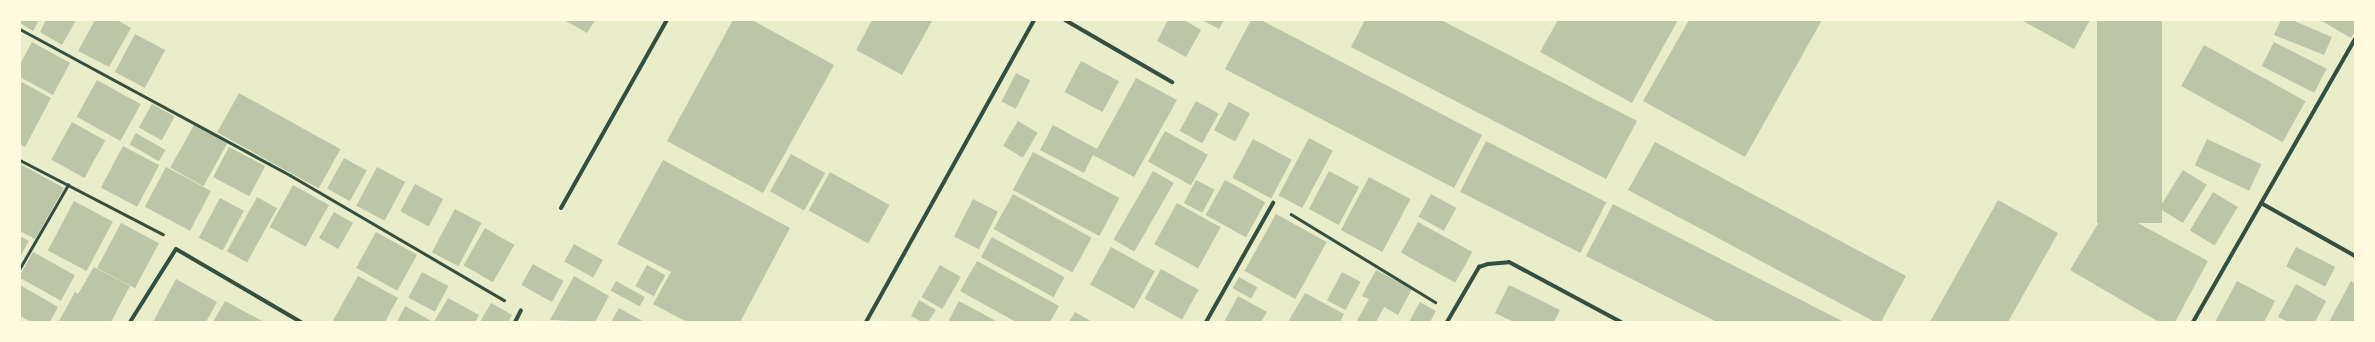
<!DOCTYPE html>
<style>
body{margin:0}
#map{position:relative;width:2375px;height:342px;overflow:hidden;background:#e9edc9;font-family:Cabin,sans-serif}
div>[style]{position:absolute}
.building>*{inset:0;background:#bcc5a7;transform-origin:0 0}
.path>*{height:2.5px;margin:-1.25px;padding:0 1.25px;transform-origin:1.25px;border-radius:1.25px;background:#344e41}
.minor>*{height:4px;margin:-2px;padding:0 2px;transform-origin:2px;border-radius:2px;background:#344e41}
span{translate:-50% -50%;white-space:nowrap;text-align:center;line-height:1.15;-webkit-text-stroke:3px #fefae0;paint-order:stroke}
.frame{position:absolute;inset:0;border:21px solid #fefae0;pointer-events:none}
</style>
<div id="map">
<div class="building">
<i style="clip-path:polygon(20px 20px,39px 20px,33px 31px,20px 23px)"></i>
<i style="clip-path:polygon(46px 20px,76px 20px,62px 45px,40px 32px)"></i>
<i style="clip-path:polygon(95px 20px,117px 20px,131px 28px,109px 67px,78px 51px)"></i>
<i style="clip-path:polygon(564px 20px,595px 20px,587px 33px)"></i>
<i style="clip-path:polygon(733px 20px,752px 20px,834px 65px,763px 193px,667px 141px)"></i>
<i style="clip-path:polygon(872px 20px,932px 21px,902px 75px,856px 50px)"></i>
<i style="clip-path:polygon(1168px 20px,1184px 20px,1201px 30px,1186px 57px,1157px 41px)"></i>
<i style="clip-path:polygon(1202px 20px,1224px 20px,1219px 29px)"></i>
<i style="clip-path:polygon(1251px 20px,1261px 20px,1482px 135px,1454px 188px,1225px 69px)"></i>
<i style="clip-path:polygon(1365px 20px,1441px 20px,1637px 121px,1606px 179px,1351px 47px)"></i>
<i style="clip-path:polygon(1558px 20px,1678px 20px,1632px 103px,1540px 52px)"></i>
<i style="clip-path:polygon(1689px 20px,1822px 20px,1745px 157px,1643px 101px)"></i>
<i style="clip-path:polygon(2021px 20px,2090px 20px,2074px 49px)"></i>
<i style="left:2097px;top:20px;width:65px;height:203px"></i>
<i style="clip-path:polygon(2281px 20px,2292px 20px,2332px 37px,2324px 55px,2274px 35px)"></i>
<i style="clip-path:polygon(2320px 20px,2355px 20px,2355px 31px,2351px 38px)"></i>
<i style="left:135px;top:34px;width:34px;height:43px;rotate:28deg"></i>
<i style="clip-path:polygon(32px 42px,70px 63px,53px 95px,20px 77px,20px 64px)"></i>
<i style="left:2274px;top:42px;width:59px;height:27px;rotate:27deg"></i>
<i style="left:2204px;top:45px;width:116px;height:47px;rotate:29deg"></i>
<i style="left:1081px;top:61px;width:43px;height:35px;rotate:28deg"></i>
<i style="left:1016px;top:73px;width:16px;height:32px;rotate:27deg"></i>
<i style="clip-path:polygon(1136px 78px,1177px 100px,1134px 177px,1093px 155px,1084px 173px,1040px 150px,1053px 125px,1097px 149px)"></i>
<i style="left:97px;top:80px;width:50px;height:42px;rotate:29deg"></i>
<i style="clip-path:polygon(22px 82px,51px 98px,25px 147px,20px 144px,20px 86px)"></i>
<i style="left:239px;top:93px;width:116px;height:45px;rotate:29deg"></i>
<i style="left:1196px;top:101px;width:26px;height:34px;rotate:29deg"></i>
<i style="left:1229px;top:102px;width:24px;height:32px;rotate:28deg"></i>
<i style="left:152px;top:104px;width:26px;height:27px;rotate:29deg"></i>
<i style="left:1018px;top:121px;width:23px;height:29px;rotate:31deg"></i>
<i style="left:72px;top:122px;width:38px;height:43px;rotate:29deg"></i>
<i style="left:194px;top:125px;width:38px;height:49px;rotate:29deg"></i>
<i style="left:1165px;top:131px;width:49px;height:35px;rotate:29deg"></i>
<i style="left:136px;top:133px;width:34px;height:13px;rotate:30deg"></i>
<i style="left:1309px;top:138px;width:27px;height:65px;rotate:28deg"></i>
<i style="left:1253px;top:139px;width:44px;height:44px;rotate:28deg"></i>
<i style="left:2207px;top:139px;width:60px;height:29px;rotate:25deg"></i>
<i style="left:1486px;top:141px;width:135px;height:57px;rotate:27deg"></i>
<i style="clip-path:polygon(1655px 142px,1906px 276px,1881px 322px,1875px 322px,1628px 190px)"></i>
<i style="left:123px;top:146px;width:41px;height:47px;rotate:28deg"></i>
<i style="left:229px;top:147px;width:41px;height:34px;rotate:28deg"></i>
<i style="left:1033px;top:152px;width:98px;height:43px;rotate:28deg"></i>
<i style="left:791px;top:154px;width:39px;height:43px;rotate:29deg"></i>
<i style="left:344px;top:158px;width:26px;height:35px;rotate:29deg"></i>
<i style="clip-path:polygon(663px 160px,790px 228px,740px 322px,687px 322px,653px 304px,671px 272px,617px 244px)"></i>
<i style="clip-path:polygon(20px 164px,64px 188px,35px 239px,20px 231px)"></i>
<i style="left:2133px;top:164px;width:19px;height:35px;rotate:36deg"></i>
<i style="left:166px;top:167px;width:51px;height:45px;rotate:28deg"></i>
<i style="left:377px;top:167px;width:32px;height:44px;rotate:28deg"></i>
<i style="left:2183px;top:170px;width:28px;height:45px;rotate:32deg"></i>
<i style="left:1153px;top:171px;width:24px;height:79px;rotate:30deg"></i>
<i style="left:1329px;top:171px;width:34px;height:43px;rotate:28deg"></i>
<i style="left:830px;top:172px;width:68px;height:44px;rotate:29deg"></i>
<i style="left:1369px;top:177px;width:47px;height:60px;rotate:28deg"></i>
<i style="left:1196px;top:180px;width:21px;height:26px;rotate:28deg"></i>
<i style="left:1225px;top:180px;width:46px;height:40px;rotate:29deg"></i>
<i style="left:415px;top:184px;width:32px;height:31px;rotate:28deg"></i>
<i style="left:293px;top:185px;width:41px;height:48px;rotate:29deg"></i>
<i style="left:2213px;top:192px;width:29px;height:45px;rotate:31deg"></i>
<i style="left:1013px;top:194px;width:90px;height:40px;rotate:29deg"></i>
<i style="left:1431px;top:194px;width:29px;height:26px;rotate:29deg"></i>
<i style="left:257px;top:197px;width:23px;height:62px;rotate:29deg"></i>
<i style="left:220px;top:198px;width:27px;height:45px;rotate:28deg"></i>
<i style="left:973px;top:199px;width:28px;height:42px;rotate:27deg"></i>
<i style="clip-path:polygon(1998px 200px,2058px 233px,2008px 322px,1930px 322px)"></i>
<i style="left:74px;top:201px;width:44px;height:56px;rotate:28deg"></i>
<i style="left:1177px;top:203px;width:50px;height:47px;rotate:29deg"></i>
<i style="clip-path:polygon(1613px 204px,1844px 322px,1717px 322px,1586px 256px)"></i>
<i style="clip-path:polygon(2108px 207px,2208px 261px,2175px 322px,2159px 322px,2070px 270px)"></i>
<i style="left:455px;top:209px;width:30px;height:49px;rotate:28deg"></i>
<i style="left:334px;top:212px;width:22px;height:30px;rotate:30deg"></i>
<i style="left:1276px;top:214px;width:58px;height:65px;rotate:29deg"></i>
<i style="left:1418px;top:222px;width:62px;height:35px;rotate:29deg"></i>
<i style="left:121px;top:223px;width:43px;height:51px;rotate:28deg"></i>
<i style="left:485px;top:228px;width:34px;height:43px;rotate:30deg"></i>
<i style="left:376px;top:232px;width:47px;height:41px;rotate:29deg"></i>
<i style="clip-path:polygon(20px 236px,29px 241px,20px 257px)"></i>
<i style="left:992px;top:237px;width:83px;height:23px;rotate:29deg"></i>
<i style="left:574px;top:244px;width:33px;height:20px;rotate:29deg"></i>
<i style="left:1111px;top:247px;width:50px;height:43px;rotate:29deg"></i>
<i style="left:2296px;top:247px;width:44px;height:22px;rotate:27deg"></i>
<i style="left:33px;top:252px;width:48px;height:29px;rotate:29deg"></i>
<i style="clip-path:polygon(977px 261px,1059px 306px,1050px 322px,1016px 322px,960px 291px)"></i>
<i style="left:533px;top:264px;width:35px;height:24px;rotate:29deg"></i>
<i style="left:647px;top:265px;width:21px;height:24px;rotate:29deg"></i>
<i style="left:940px;top:265px;width:24px;height:37px;rotate:30deg"></i>
<i style="clip-path:polygon(94px 267px,130px 286px,111px 322px,59px 321px,75px 292px,78px 294px)"></i>
<i style="left:1161px;top:269px;width:43px;height:34px;rotate:29deg"></i>
<i style="clip-path:polygon(1376px 270px,1412px 289px,1398px 315px,1384px 307px,1376px 322px,1356px 322px,1369px 299px,1362px 296px)"></i>
<i style="left:422px;top:272px;width:30px;height:29px;rotate:28deg"></i>
<i style="left:1342px;top:272px;width:21px;height:32px;rotate:28deg"></i>
<i style="clip-path:polygon(358px 276px,398px 298px,385px 322px,332px 322px)"></i>
<i style="clip-path:polygon(574px 276px,609px 296px,595px 322px,550px 320px)"></i>
<i style="left:1239px;top:277px;width:21px;height:13px;rotate:29deg"></i>
<i style="clip-path:polygon(176px 279px,217px 302px,206px 322px,153px 322px)"></i>
<i style="left:616px;top:281px;width:33px;height:11px;rotate:29deg"></i>
<i style="clip-path:polygon(2237px 281px,2275px 301px,2264px 322px,2215px 322px)"></i>
<i style="clip-path:polygon(2351px 281px,2355px 284px,2355px 322px,2329px 322px)"></i>
<i style="clip-path:polygon(2296px 284px,2326px 301px,2315px 322px,2288px 322px,2278px 317px)"></i>
<i style="clip-path:polygon(20px 285px,58px 307px,50px 322px,31px 322px,20px 316px)"></i>
<i style="clip-path:polygon(1509px 285px,1560px 310px,1554px 322px,1514px 322px,1495px 313px)"></i>
<i style="clip-path:polygon(1305px 293px,1344px 314px,1340px 322px,1288px 322px)"></i>
<i style="clip-path:polygon(1238px 296px,1267px 312px,1261px 322px,1224px 322px)"></i>
<i style="clip-path:polygon(448px 298px,479px 315px,475px 322px,434px 322px)"></i>
<i style="clip-path:polygon(919px 300px,936px 310px,928px 322px,922px 322px,911px 316px)"></i>
<i style="clip-path:polygon(225px 301px,264px 322px,213px 322px)"></i>
<i style="clip-path:polygon(959px 301px,998px 322px,948px 322px)"></i>
<i style="clip-path:polygon(1420px 302px,1436px 311px,1430px 322px,1409px 322px)"></i>
<i style="clip-path:polygon(491px 303px,512px 315px,508px 322px,480px 322px)"></i>
<i style="clip-path:polygon(405px 306px,433px 322px,397px 322px)"></i>
<i style="clip-path:polygon(619px 308px,644px 322px,611px 322px)"></i>
<i style="clip-path:polygon(1075px 312px,1092px 322px,1069px 322px)"></i>
</div>
<div class="path">
<i style="left:20px;top:29px;width:307px;rotate:28.4deg"></i>
<i style="left:290px;top:175px;width:248px;rotate:30.3deg"></i>
<i style="left:20px;top:160px;width:161px;rotate:27.4deg"></i>
<i style="left:1291px;top:214px;width:169px;rotate:31.4deg"></i>
<i style="left:20px;top:268px;width:96px;rotate:-60deg"></i>
</div>
<div class="minor">
<i style="left:1065px;top:20px;width:124px;rotate:30.1deg"></i>
<i style="left:2261px;top:203px;width:108px;rotate:29.4deg"></i>
<i style="left:561px;top:208px;width:216px;rotate:-60.6deg"></i>
<i style="left:130px;top:322px;width:86px;rotate:-57.8deg"></i>
<i style="left:176px;top:249px;width:145px;rotate:30.3deg"></i>
<i style="left:515px;top:322px;width:13px;rotate:-63deg"></i>
<i style="left:866px;top:322px;width:346px;rotate:-60.9deg"></i>
<i style="left:1206px;top:322px;width:137px;rotate:-60.6deg"></i>
<i style="left:1447px;top:322px;width:64px;rotate:-59.8deg"></i>
<i style="left:1479px;top:267px;width:9px;rotate:-18deg"></i>
<i style="left:1488px;top:264px;width:21px;rotate:-5deg"></i>
<i style="left:1509px;top:262px;width:127px;rotate:28.2deg"></i>
<i style="left:2193px;top:322px;width:326px;rotate:-60.2deg"></i>
</div>
<div class="frame"></div>
</div>
